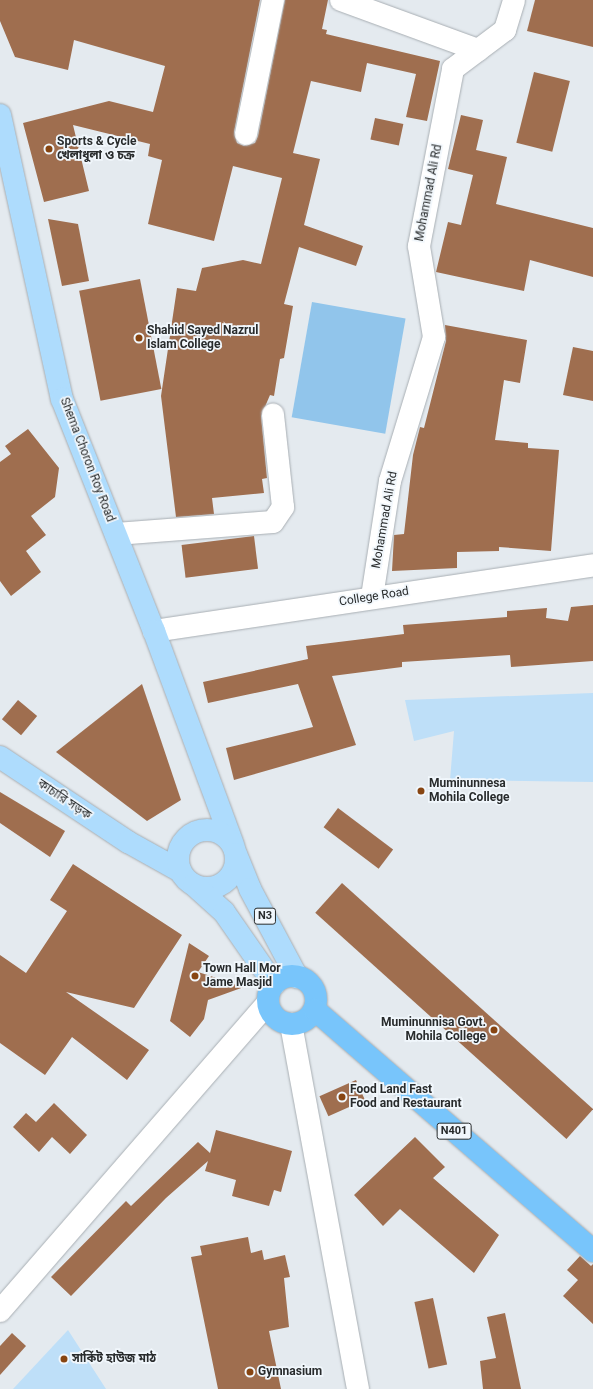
<!DOCTYPE html>
<meta charset="utf-8">
<style>
body{margin:0}
#map{position:relative;width:593px;height:1389px;overflow:hidden;background:#e4eaef;font-family:Roboto,"Noto Sans Bengali",sans-serif}
div>[style]{position:absolute}
.green>*{inset:0;background:#bedff8}
.water>*{inset:0;background:#91c5eb;transform-origin:0 0}
.building>*{inset:0;background:#9f6e4f;transform-origin:0 0}
.roads{filter:drop-shadow(0 0 1px #a8aeb3) drop-shadow(0 0 1px #a8aeb3)}
.minor>*{height:22px;margin:-11px;padding:0 11px;transform-origin:11px;border-radius:11px;background:#fff}
.major>*{height:22px;margin:-11px;padding:0 11px;transform-origin:11px;border-radius:11px;background:#aedcfd}
.major>.ring{margin:-11px;padding:0;box-sizing:content-box;background:none;border:22px solid #aedcfd;border-radius:50%}
.highway>*{height:22px;margin:-11px;padding:0 11px;transform-origin:11px;border-radius:11px;background:#78c5fb}
.highway>.ring{margin:-11px;padding:0;box-sizing:content-box;background:none;border:22px solid #78c5fb;border-radius:50%}
.dots>*{width:11px;height:11px;translate:-50% -50%;box-sizing:border-box;border:2px solid #f1f7fc;border-radius:50%}
span{translate:-50% -50%;white-space:nowrap;text-align:center;line-height:1.15;-webkit-text-stroke:3.5px #f1f7fc;paint-order:stroke}
.shield-label span{padding:1px 3px;background:#f1f7fc;border:1px solid;border-radius:3px;-webkit-text-stroke-width:0}
.shield-label{font-size:11px;color:#282b2c;font-weight:700}
.poi-label{font-size:12px;color:#282b2c;font-weight:700}
.left{translate:0 -50%;text-align:left}
.right{translate:-100% -50%;text-align:right}
.street-label{font-size:12px;color:#282b2c}
</style>
<div id="map">
<div class="green">
<i style="clip-path:polygon(593px 693px,593px 782px,450px 780px,454px 731px,414px 741px,405px 700px)"></i>
<i style="clip-path:polygon(68px 1330px,106px 1389px,13px 1389px)"></i>
</div>
<div class="water">
<i style="left:312px;top:302px;width:95px;height:117px;rotate:10deg"></i>
</div>
<div class="building">
<i style="clip-path:polygon(0 0,260px 0,234px 132px,237px 143px,244px 146px,255px 143px,258px 136px,285px 0,328px 0,322px 29px,327px 30px,326px 34px,440px 61px,427px 121px,406px 117px,416px 74px,367px 63px,361px 92px,311px 81px,293px 153px,320px 159px,304px 225px,363px 246px,356px 266px,299px 247px,284px 304px,293px 306px,284px 358px,280px 359px,274px 396px,270px 395px,261px 416px,267px 478px,262px 479px,264px 493px,212px 498px,214px 514px,176px 517px,161px 396px,177px 288px,196px 291px,202px 268px,243px 260px,261px 264px,282px 178px,233px 166px,214px 241px,148px 224px,162px 160px,148px 156px,150px 144px,73px 125px,89px 191px,44px 202px,23px 123px,109px 101px,153px 112px,165px 66px,74px 40px,68px 70px,15px 57px,0 21px)"></i>
<i style="clip-path:polygon(535px 0,593px 0,593px 47px,527px 31px)"></i>
<i style="left:534px;top:72px;width:37px;height:73px;rotate:14deg"></i>
<i style="clip-path:polygon(461px 115px,483px 120px,476px 150px,507px 157px,496px 204px,593px 228px,593px 277px,530px 260px,524px 291px,436px 272px,448px 222px,461px 225px,473px 175px,448px 169px)"></i>
<i style="left:375px;top:118px;width:29px;height:22px;rotate:12deg"></i>
<i style="clip-path:polygon(48px 219px,78px 224px,89px 281px,62px 286px)"></i>
<i style="left:140px;top:279px;width:112px;height:62px;rotate:79deg"></i>
<i style="clip-path:polygon(445px 325px,527px 340px,520px 383px,504px 380px,495px 440px,528px 443px,528px 448px,559px 450px,551px 551px,499px 547px,499px 551px,457px 552px,457px 568px,392px 571px,394px 535px,404px 534px,413px 455px,420px 427px,424px 428px,446px 341px)"></i>
<i style="clip-path:polygon(573px 347px,593px 351px,593px 401px,563px 395px)"></i>
<i style="clip-path:polygon(28px 429px,59px 468px,55px 497px,31px 516px,46px 535px,26px 551px,41px 572px,11px 596px,0 581px,0 462px,11px 454px,5px 446px)"></i>
<i style="left:254px;top:536px;width:33px;height:73px;rotate:83deg"></i>
<i style="clip-path:polygon(593px 605px,593px 661px,511px 667px,510px 655px,402px 662px,402px 667px,332px 676px,356px 745px,234px 780px,226px 748px,313px 727px,298px 684px,208px 703px,203px 682px,308px 659px,306px 646px,404px 634px,403px 625px,507px 617px,507px 611px,547px 608px,546px 618px,568px 621px,571px 607px)"></i>
<i style="clip-path:polygon(142px 684px,181px 800px,147px 821px,56px 752px)"></i>
<i style="left:18px;top:700px;width:25px;height:25px;rotate:40deg"></i>
<i style="clip-path:polygon(0 792px,65px 831px,50px 857px,0 823px)"></i>
<i style="left:338px;top:808px;width:69px;height:24px;rotate:37deg"></i>
<i style="clip-path:polygon(73px 864px,182px 935px,134px 1008px,66px 992px,149px 1050px,127px 1080px,72px 1037px,45px 1075px,0 1043px,0 955px,26px 973px,67px 911px,50px 900px)"></i>
<i style="left:342px;top:883px;width:338px;height:40px;rotate:42deg"></i>
<i style="clip-path:polygon(189px 943px,209px 956px,198px 972px,244px 987px,208px 1000px,204px 1019px,190px 1037px,170px 1021px)"></i>
<i style="left:356px;top:1080px;width:22px;height:40px;rotate:66deg"></i>
<i style="clip-path:polygon(54px 1103px,87px 1135px,70px 1154px,52px 1137px,39px 1152px,13px 1127px,26px 1113px,36px 1122px)"></i>
<i style="clip-path:polygon(216px 1130px,292px 1151px,281px 1192px,274px 1190px,269px 1206px,232px 1196px,236px 1180px,205px 1171px,208px 1161px,166px 1198px,71px 1296px,51px 1277px,126px 1201px,131px 1206px,198px 1142px,210px 1153px)"></i>
<i style="clip-path:polygon(415px 1137px,445px 1167px,433px 1178px,499px 1235px,474px 1273px,400px 1209px,383px 1226px,354px 1195px)"></i>
<i style="clip-path:polygon(248px 1237px,251px 1253px,262px 1250px,264px 1260px,285px 1255px,290px 1277px,284px 1278px,289px 1327px,269px 1331px,281px 1389px,218px 1389px,191px 1257px,202px 1255px,200px 1246px)"></i>
<i style="clip-path:polygon(580px 1256px,591px 1266px,593px 1264px,593px 1324px,563px 1296px,578px 1280px,567px 1270px)"></i>
<i style="left:433px;top:1298px;width:68px;height:19px;rotate:78deg"></i>
<i style="clip-path:polygon(505px 1313px,521px 1389px,483px 1389px,480px 1361px,496px 1358px,487px 1317px)"></i>
<i style="clip-path:polygon(12px 1333px,26px 1346px,0 1375px,0 1346px)"></i>
</div>
<div class="roads">
<div class="minor">
<i style="left:341px;top:0;width:146px;rotate:20.1deg"></i>
<i style="left:246px;top:134px;width:137px;rotate:-78.6deg"></i>
<i style="left:116px;top:534px;width:157px;rotate:-4.4deg"></i>
<i style="left:273px;top:522px;width:18px;rotate:-56deg"></i>
<i style="left:283px;top:507px;width:93px;rotate:-96.2deg"></i>
<i style="left:372px;top:597px;width:117px;rotate:-81.2deg"></i>
<i style="left:390px;top:481px;width:151px;rotate:-73deg"></i>
<i style="left:434px;top:337px;width:92px;rotate:-99.4deg"></i>
<i style="left:419px;top:246px;width:180px;rotate:-79.1deg"></i>
<i style="left:453px;top:69px;width:65px;rotate:-36.9deg"></i>
<i style="left:505px;top:30px;width:31px;rotate:-73deg"></i>
<i style="left:154px;top:631px;width:444px;rotate:-8.5deg"></i>
<i style="left:291px;top:1024px;width:371px;rotate:79.6deg"></i>
<i style="left:0;top:1311px;width:408px;rotate:-49deg"></i>
</div>
<div class="major">
<i style="left:0;top:115px;width:291px;rotate:77.7deg"></i>
<i style="left:62px;top:399px;width:250px;rotate:68.4deg"></i>
<i style="left:154px;top:631px;width:227px;rotate:69.7deg"></i>
<i style="left:0;top:757px;width:154px;rotate:33.6deg"></i>
<i style="left:128px;top:842px;width:60px;rotate:29.1deg"></i>
<i class="ring" style="left:178px;top:830px;width:36px;height:36px"></i>
<i style="left:236px;top:854px;width:38px;rotate:68deg"></i>
<i style="left:250px;top:889px;width:100px;rotate:61.9deg"></i>
<i style="left:194px;top:885px;width:40px;rotate:42deg"></i>
<i style="left:224px;top:912px;width:88px;rotate:55.2deg"></i>
</div>
<div class="highway">
<i class="ring" style="left:268px;top:976px;width:26px;height:26px"></i>
<i style="left:315px;top:1010px;width:368px;rotate:40.9deg"></i>
</div>
</div>
<div class="dots">
<i style="left:49px;top:149px;background:#874512"></i>
<i style="left:139px;top:338px;background:#874512"></i>
<i style="left:421px;top:791px;background:#874512"></i>
<i style="left:195px;top:976px;background:#874512"></i>
<i style="left:494px;top:1030px;background:#874512"></i>
<i style="left:342px;top:1097px;background:#874512"></i>
<i style="left:64px;top:1359px;background:#874512"></i>
<i style="left:250px;top:1372px;background:#874512"></i>
</div>
<div class="shield-label">
<span style="left:265px;top:916px">N3</span>
<span style="left:454px;top:1131px">N401</span>
</div>
<div class="poi-label">
<span class="left" style="left:57px;top:149px">Sports &amp; Cycle<br>খেলাধুলা ও চক্র</span>
<span class="left" style="left:147px;top:338px">Shahid Sayed Nazrul<br>Islam College</span>
<span class="left" style="left:429px;top:791px">Muminunnesa<br>Mohila College</span>
<span class="left" style="left:203px;top:976px">Town Hall Mor<br>Jame Masjid</span>
<span class="right" style="left:486px;top:1030px">Muminunnisa Govt.<br>Mohila College</span>
<span class="left" style="left:350px;top:1097px">Food Land Fast<br>Food and Restaurant</span>
<span class="left" style="left:72px;top:1359px">সার্কিট হাউজ মাঠ</span>
<span class="left" style="left:258px;top:1372px">Gymnasium</span>
</div>
<div class="street-label">
<span style="left:429px;top:193px;rotate:-79deg">Mohammad Ali Rd</span>
<span style="left:87px;top:460px;rotate:69deg">Shema Choron Roy Road</span>
<span style="left:385px;top:520px;rotate:-80deg">Mohammad Ali Rd</span>
<span style="left:374px;top:597px;rotate:-9deg">College Road</span>
<span style="left:64px;top:800px;rotate:34deg">কাচারি সড়ক</span>
</div>
</div>
